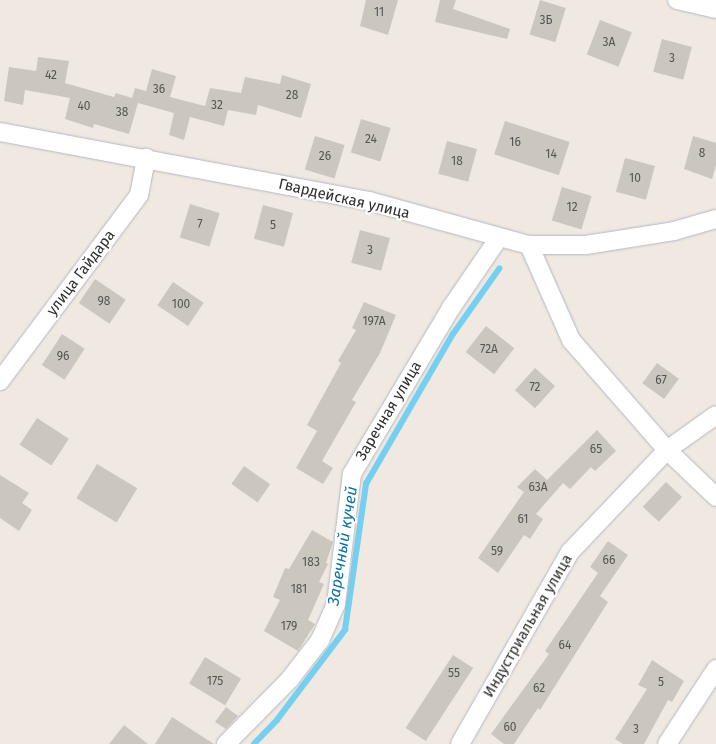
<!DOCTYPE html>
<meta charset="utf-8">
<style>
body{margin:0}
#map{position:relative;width:716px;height:744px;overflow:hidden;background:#efe9e1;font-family:"Fira Sans",sans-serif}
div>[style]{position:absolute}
.stream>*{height:5.5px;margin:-2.75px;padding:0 2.75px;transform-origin:2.75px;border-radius:2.75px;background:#75cff0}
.building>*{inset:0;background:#cbc7bf;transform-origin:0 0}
.roads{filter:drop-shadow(0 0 1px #b4b7c1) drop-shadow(0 0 1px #b4b7c1)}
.minor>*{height:18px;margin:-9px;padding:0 9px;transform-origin:9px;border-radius:9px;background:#fff}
span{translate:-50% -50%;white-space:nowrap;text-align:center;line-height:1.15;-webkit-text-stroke:4px #fff;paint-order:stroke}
.number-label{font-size:12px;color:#555452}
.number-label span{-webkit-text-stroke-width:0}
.street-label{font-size:15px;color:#2e2e2e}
.water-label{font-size:16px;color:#0d6fa3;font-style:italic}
</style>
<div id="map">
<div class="stream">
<i style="left:254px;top:744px;width:33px;rotate:-46deg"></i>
<i style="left:277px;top:720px;width:113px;rotate:-52.9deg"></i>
<i style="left:345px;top:630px;width:148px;rotate:-81.8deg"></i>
<i style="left:366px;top:484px;width:173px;rotate:-59.9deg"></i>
<i style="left:453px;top:334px;width:80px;rotate:-54.7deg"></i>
</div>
<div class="building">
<i style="clip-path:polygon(366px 0,398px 0,388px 35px,360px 26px)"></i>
<i style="clip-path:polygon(440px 0,456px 0,453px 9px,510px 29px,507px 39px,435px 22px)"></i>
<i style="left:540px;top:0;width:27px;height:36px;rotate:17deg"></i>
<i style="left:600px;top:20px;width:34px;height:37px;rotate:21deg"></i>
<i style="left:662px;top:39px;width:31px;height:34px;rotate:15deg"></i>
<i style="clip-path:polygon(38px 57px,69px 61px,65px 83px,114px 97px,116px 93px,132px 98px,135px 88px,146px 91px,152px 69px,176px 76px,170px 97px,205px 106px,210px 88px,241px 93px,245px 77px,280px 84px,282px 75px,311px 84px,301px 118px,258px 105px,256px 115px,228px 110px,224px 126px,190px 117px,184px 140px,169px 135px,174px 113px,138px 103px,129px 134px,94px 124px,93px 128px,65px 119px,70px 98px,25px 90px,23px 105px,4px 101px,9px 67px,36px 71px)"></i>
<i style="left:361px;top:119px;width:31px;height:35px;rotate:17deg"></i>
<i style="left:505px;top:121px;width:68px;height:35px;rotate:18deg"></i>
<i style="left:315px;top:136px;width:31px;height:35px;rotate:17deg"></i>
<i style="clip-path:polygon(693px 136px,716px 143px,716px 165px,712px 179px,684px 169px)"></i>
<i style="left:447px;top:141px;width:31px;height:34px;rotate:15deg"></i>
<i style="left:625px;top:158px;width:31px;height:35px;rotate:15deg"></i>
<i style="left:562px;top:187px;width:31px;height:35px;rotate:17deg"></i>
<i style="left:190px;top:204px;width:31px;height:35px;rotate:17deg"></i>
<i style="left:263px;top:205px;width:31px;height:35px;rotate:15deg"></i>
<i style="left:360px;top:230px;width:31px;height:34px;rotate:15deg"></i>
<i style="left:95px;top:279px;width:37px;height:29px;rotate:34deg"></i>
<i style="left:173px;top:282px;width:37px;height:28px;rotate:34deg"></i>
<i style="clip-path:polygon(364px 302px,396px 315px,380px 353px,352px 400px,356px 402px,322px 461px,333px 468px,323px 484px,296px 468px,317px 431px,307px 425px,341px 363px,338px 361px,356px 330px,352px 328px)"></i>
<i style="left:486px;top:326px;width:36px;height:33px;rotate:38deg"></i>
<i style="left:62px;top:334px;width:27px;height:37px;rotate:33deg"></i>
<i style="left:657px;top:363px;width:27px;height:25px;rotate:36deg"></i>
<i style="left:535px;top:368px;width:27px;height:30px;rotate:42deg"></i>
<i style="left:37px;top:418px;width:38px;height:32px;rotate:33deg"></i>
<i style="clip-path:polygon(597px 430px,616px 451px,595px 471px,591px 467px,570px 489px,563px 483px,536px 514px,543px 519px,530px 539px,524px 535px,498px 573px,478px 558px,524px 492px,517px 487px,535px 469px,547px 480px)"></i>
<i style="left:97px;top:464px;width:47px;height:40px;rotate:31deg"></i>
<i style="left:244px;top:466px;width:32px;height:22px;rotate:35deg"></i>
<i style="clip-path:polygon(0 475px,29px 493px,22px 503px,32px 510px,19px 531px,0 518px)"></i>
<i style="left:666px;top:482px;width:22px;height:34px;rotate:43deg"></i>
<i style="clip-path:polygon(312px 530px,333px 542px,326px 563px,328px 564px,319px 582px,324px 584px,308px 620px,315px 624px,298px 651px,264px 631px,280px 600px,273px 597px,285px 568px,289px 569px)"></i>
<i style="clip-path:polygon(608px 541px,628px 555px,600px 596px,608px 602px,540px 710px,538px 708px,514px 744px,504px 744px,491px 734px,549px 654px,545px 651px,598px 573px,590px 567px)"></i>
<i style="left:453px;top:655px;width:24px;height:87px;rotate:33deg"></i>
<i style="left:205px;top:657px;width:42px;height:31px;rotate:31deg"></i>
<i style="clip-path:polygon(652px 660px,684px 681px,672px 702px,668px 700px,644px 744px,623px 744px,615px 739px,647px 689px,638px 685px)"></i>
<i style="clip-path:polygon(226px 707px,238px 716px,226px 729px,215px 722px)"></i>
<i style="clip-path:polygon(172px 717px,214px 744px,155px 744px)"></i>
<i style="clip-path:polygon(124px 725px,148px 744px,109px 744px)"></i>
</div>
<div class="roads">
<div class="minor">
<i style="left:677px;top:0;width:40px;rotate:13deg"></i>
<i style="left:0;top:132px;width:375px;rotate:10.6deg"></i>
<i style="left:369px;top:201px;width:166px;rotate:15.4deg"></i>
<i style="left:529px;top:245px;width:57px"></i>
<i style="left:586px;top:245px;width:89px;rotate:-9deg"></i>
<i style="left:674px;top:231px;width:44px;rotate:-15.9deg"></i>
<i style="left:529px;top:245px;width:104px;rotate:66.1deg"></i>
<i style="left:571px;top:340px;width:146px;rotate:48.9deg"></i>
<i style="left:667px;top:450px;width:68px;rotate:43.8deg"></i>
<i style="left:0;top:381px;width:232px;rotate:-53.2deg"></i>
<i style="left:139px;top:195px;width:38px;rotate:-79deg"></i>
<i style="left:226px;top:744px;width:91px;rotate:-45.4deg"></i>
<i style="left:290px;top:679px;width:49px;rotate:-52.4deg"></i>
<i style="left:320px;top:640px;width:39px;rotate:-66deg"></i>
<i style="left:336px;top:604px;width:131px;rotate:-83deg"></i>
<i style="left:352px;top:474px;width:193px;rotate:-59.2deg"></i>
<i style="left:451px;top:308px;width:83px;rotate:-55.7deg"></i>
<i style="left:460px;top:744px;width:221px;rotate:-60.2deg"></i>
<i style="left:570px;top:552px;width:141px;rotate:-46.4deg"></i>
<i style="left:667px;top:450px;width:60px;rotate:-35.5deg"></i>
<i style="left:667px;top:744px;width:90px;rotate:-56.8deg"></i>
</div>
</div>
<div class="number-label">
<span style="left:379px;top:13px">11</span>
<span style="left:546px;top:21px">3Б</span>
<span style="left:609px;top:43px">3А</span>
<span style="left:672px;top:59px">3</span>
<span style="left:51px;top:76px">42</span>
<span style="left:159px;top:90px">36</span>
<span style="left:292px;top:96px">28</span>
<span style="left:217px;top:106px">32</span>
<span style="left:84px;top:107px">40</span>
<span style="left:122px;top:113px">38</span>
<span style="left:371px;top:140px">24</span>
<span style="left:515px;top:143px">16</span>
<span style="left:702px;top:154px">8</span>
<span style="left:551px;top:155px">14</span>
<span style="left:325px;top:157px">26</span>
<span style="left:457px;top:162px">18</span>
<span style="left:635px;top:179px">10</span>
<span style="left:572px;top:208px">12</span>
<span style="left:200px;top:225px">7</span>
<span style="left:273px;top:226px">5</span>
<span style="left:370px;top:251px">3</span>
<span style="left:104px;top:302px">98</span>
<span style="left:181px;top:305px">100</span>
<span style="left:374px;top:322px">197А</span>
<span style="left:489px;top:350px">72А</span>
<span style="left:63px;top:357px">96</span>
<span style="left:661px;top:381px">67</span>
<span style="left:535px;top:388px">72</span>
<span style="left:596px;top:450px">65</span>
<span style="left:538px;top:488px">63А</span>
<span style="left:523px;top:520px">61</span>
<span style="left:497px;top:552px">59</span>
<span style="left:609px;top:561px">66</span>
<span style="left:311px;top:563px">183</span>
<span style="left:299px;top:590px">181</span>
<span style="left:289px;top:627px">179</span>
<span style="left:565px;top:646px">64</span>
<span style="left:454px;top:674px">55</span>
<span style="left:215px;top:682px">175</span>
<span style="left:661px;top:683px">5</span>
<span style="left:539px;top:689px">62</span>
<span style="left:510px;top:728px">60</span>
<span style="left:636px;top:730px">3</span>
</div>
<div class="street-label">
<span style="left:344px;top:199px;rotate:13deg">Гвардейская улица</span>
<span style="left:81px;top:273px;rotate:-53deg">улица Гайдара</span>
<span style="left:389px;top:411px;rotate:-59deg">Заречная улица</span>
<span style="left:528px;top:626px;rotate:-60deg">Индустриальная улица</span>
</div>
<div class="water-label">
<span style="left:343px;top:546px;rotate:-81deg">Заречный кучей</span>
</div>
</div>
